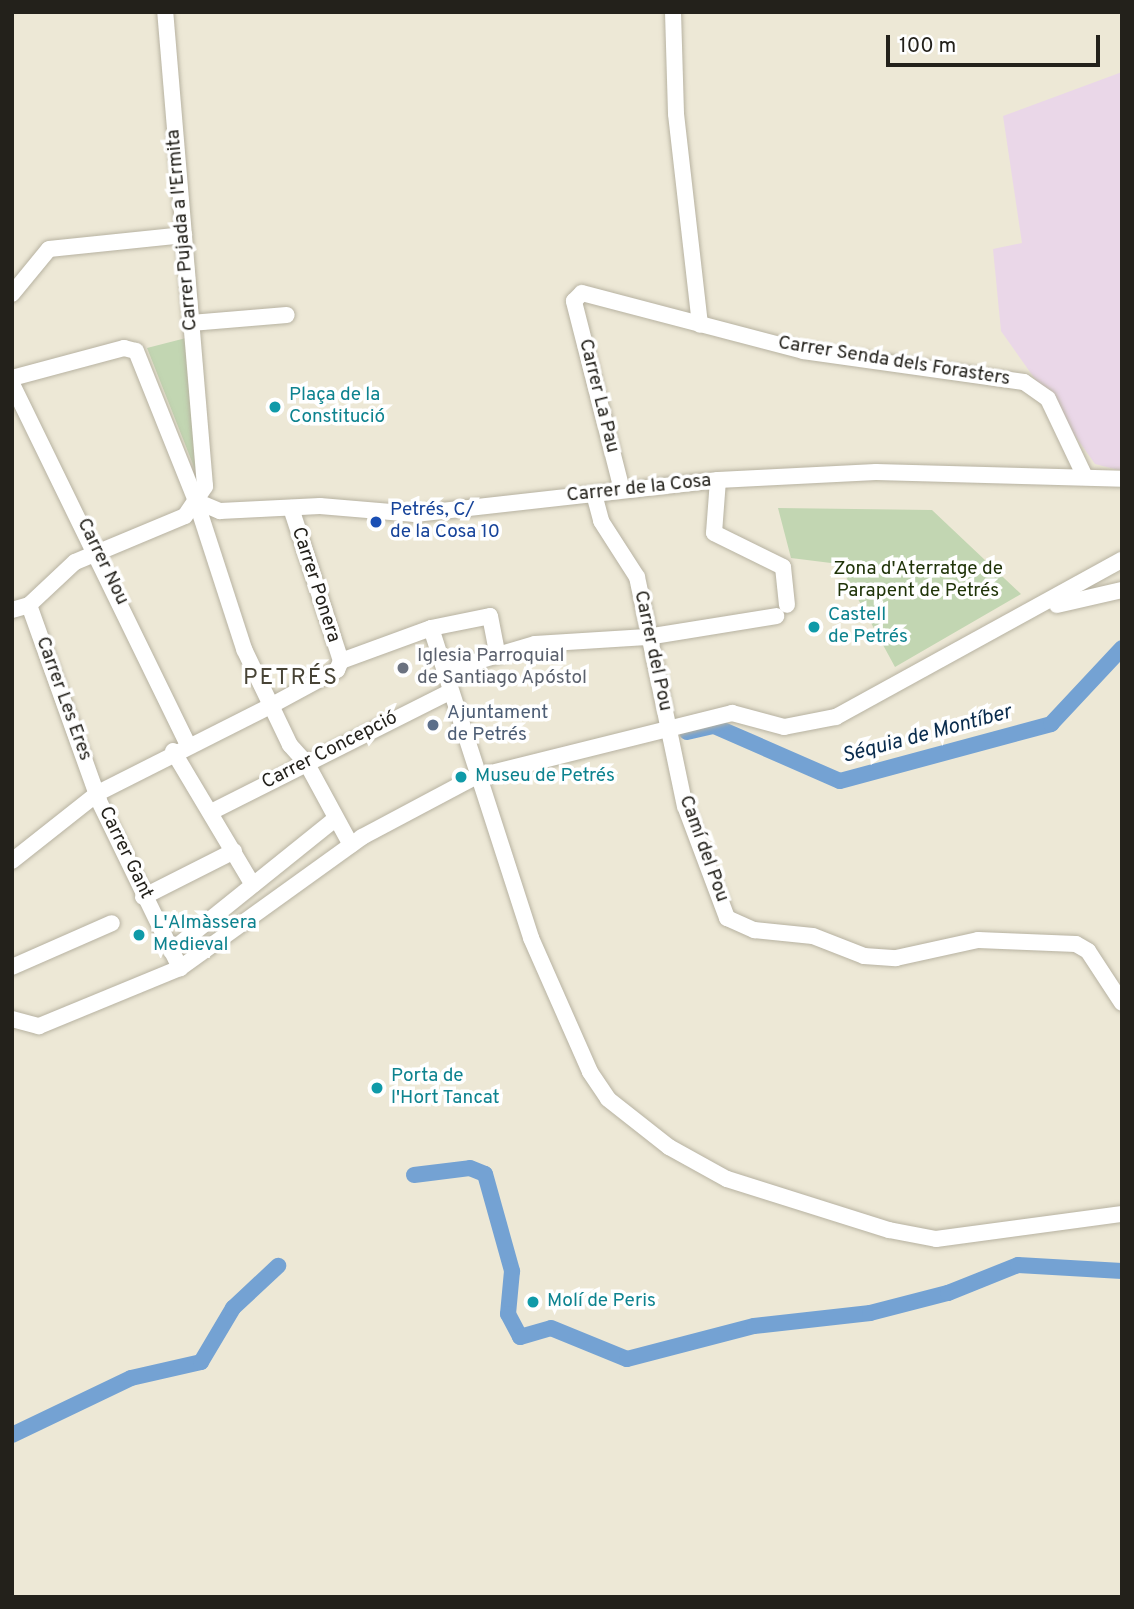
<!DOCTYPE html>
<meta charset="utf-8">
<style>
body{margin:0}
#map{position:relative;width:1134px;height:1609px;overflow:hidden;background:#ede8d6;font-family:Overpass,sans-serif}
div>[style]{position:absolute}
.industrial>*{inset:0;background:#ead7e8}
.green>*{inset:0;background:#c2d6b2}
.canal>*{height:16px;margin:-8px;padding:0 8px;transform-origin:8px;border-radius:8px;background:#74a2d3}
.roads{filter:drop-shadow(0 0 2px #b7b2a1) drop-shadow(0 0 2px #b7b2a1)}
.street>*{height:16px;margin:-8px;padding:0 8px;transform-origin:8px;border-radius:8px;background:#fff}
.dots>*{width:19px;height:19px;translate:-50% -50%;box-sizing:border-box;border:4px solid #fff;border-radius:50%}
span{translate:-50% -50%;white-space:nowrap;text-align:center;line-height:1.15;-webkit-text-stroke:7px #fff;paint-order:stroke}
.street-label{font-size:19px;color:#23211b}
.culture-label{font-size:19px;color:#0d838f}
.left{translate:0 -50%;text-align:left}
.transit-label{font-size:19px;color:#164399}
.park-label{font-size:19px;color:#203409}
.worship-label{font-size:19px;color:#5b616d}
.service-label{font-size:19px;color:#4e5e75}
.water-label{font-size:21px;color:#092b4c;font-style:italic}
.quarter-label{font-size:23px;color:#484436;letter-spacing:2px}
.frame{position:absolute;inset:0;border:14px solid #23211b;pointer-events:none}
.scale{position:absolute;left:886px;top:35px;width:214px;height:32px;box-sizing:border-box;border:4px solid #23211b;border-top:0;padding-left:9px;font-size:21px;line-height:24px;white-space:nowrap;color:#23211b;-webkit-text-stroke:5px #fff;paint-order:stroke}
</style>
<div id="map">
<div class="industrial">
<i style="clip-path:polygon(1122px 72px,1122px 471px,1095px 464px,1001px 331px,993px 249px,1022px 243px,1003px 116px)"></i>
</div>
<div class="green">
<i style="clip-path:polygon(186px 338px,198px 477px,147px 348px)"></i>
<i style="clip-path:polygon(778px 508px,932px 510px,1021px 594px,895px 667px,839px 564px,791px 558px)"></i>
</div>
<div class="canal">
<i style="left:687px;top:732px;width:28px;rotate:-13deg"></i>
<i style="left:714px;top:726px;width:137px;rotate:23.6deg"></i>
<i style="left:840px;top:781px;width:219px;rotate:-15.1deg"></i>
<i style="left:1051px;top:724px;width:104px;rotate:-46.9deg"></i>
<i style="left:414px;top:1175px;width:56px;rotate:-7.1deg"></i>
<i style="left:470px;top:1168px;width:16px;rotate:22deg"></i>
<i style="left:485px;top:1174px;width:101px;rotate:74.4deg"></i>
<i style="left:512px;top:1271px;width:43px;rotate:95.3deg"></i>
<i style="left:508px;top:1314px;width:26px;rotate:62deg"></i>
<i style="left:520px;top:1337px;width:32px;rotate:-16deg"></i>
<i style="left:551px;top:1328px;width:82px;rotate:22.2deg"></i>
<i style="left:627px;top:1359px;width:131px;rotate:-14.6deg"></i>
<i style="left:754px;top:1326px;width:117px;rotate:-6.4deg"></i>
<i style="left:870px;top:1313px;width:81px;rotate:-14.4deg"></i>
<i style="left:948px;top:1293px;width:75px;rotate:-21.8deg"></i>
<i style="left:1018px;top:1265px;width:104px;rotate:3.3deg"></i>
<i style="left:12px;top:1435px;width:132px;rotate:-25.6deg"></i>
<i style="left:131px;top:1378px;width:72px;rotate:-12.9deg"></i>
<i style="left:201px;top:1362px;width:63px;rotate:-59.3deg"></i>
<i style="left:233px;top:1308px;width:62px;rotate:-43deg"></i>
</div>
<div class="roads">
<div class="street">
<i style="left:673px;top:12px;width:102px;rotate:88.3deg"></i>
<i style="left:676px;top:114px;width:212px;rotate:83.5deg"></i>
<i style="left:12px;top:294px;width:58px;rotate:-50.6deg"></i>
<i style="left:49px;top:249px;width:136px;rotate:-5.9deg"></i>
<i style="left:191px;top:323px;width:96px;rotate:-4.8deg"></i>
<i style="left:12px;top:378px;width:116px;rotate:-15deg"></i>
<i style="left:124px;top:348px;width:12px;rotate:14deg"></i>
<i style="left:136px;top:351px;width:162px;rotate:68.2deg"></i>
<i style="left:196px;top:501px;width:156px;rotate:72deg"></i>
<i style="left:244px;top:649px;width:106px;rotate:64.4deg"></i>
<i style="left:290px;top:745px;width:25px;rotate:48deg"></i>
<i style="left:307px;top:764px;width:92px;rotate:61.5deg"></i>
<i style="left:12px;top:384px;width:399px;rotate:64deg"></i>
<i style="left:718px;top:480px;width:53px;rotate:94.3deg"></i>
<i style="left:714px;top:533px;width:77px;rotate:26.2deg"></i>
<i style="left:783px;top:567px;width:38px;rotate:84deg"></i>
<i style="left:622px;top:490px;width:195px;rotate:-104.3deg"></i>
<i style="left:574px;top:301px;width:11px;rotate:-45deg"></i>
<i style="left:582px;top:293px;width:228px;rotate:14.7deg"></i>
<i style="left:803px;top:351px;width:223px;rotate:8deg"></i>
<i style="left:1024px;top:382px;width:29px;rotate:35deg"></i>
<i style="left:1048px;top:399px;width:86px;rotate:64.6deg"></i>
<i style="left:594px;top:494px;width:28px;rotate:75deg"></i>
<i style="left:601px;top:521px;width:67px;rotate:57.3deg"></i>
<i style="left:637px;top:577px;width:234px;rotate:78.2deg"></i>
<i style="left:685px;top:806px;width:120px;rotate:69.4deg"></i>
<i style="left:727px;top:918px;width:30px;rotate:24deg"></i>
<i style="left:754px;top:930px;width:59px;rotate:5.8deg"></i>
<i style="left:813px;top:936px;width:55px;rotate:21.4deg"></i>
<i style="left:864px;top:956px;width:32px;rotate:4deg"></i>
<i style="left:896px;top:958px;width:84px;rotate:-12.4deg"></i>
<i style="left:978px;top:940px;width:98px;rotate:2.3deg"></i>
<i style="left:1076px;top:944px;width:14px;rotate:30deg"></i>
<i style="left:1088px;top:951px;width:62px;rotate:56.8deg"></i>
<i style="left:196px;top:501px;width:26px;rotate:23deg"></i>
<i style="left:220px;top:511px;width:100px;rotate:-2.9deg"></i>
<i style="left:320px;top:506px;width:95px;rotate:4.8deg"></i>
<i style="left:415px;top:514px;width:305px;rotate:-6.4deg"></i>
<i style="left:718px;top:480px;width:158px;rotate:-2.9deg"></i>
<i style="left:876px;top:472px;width:246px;rotate:1.6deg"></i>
<i style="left:291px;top:508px;width:161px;rotate:71.9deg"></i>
<i style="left:29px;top:605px;width:208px;rotate:70.3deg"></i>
<i style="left:99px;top:801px;width:186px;rotate:64.1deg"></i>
<i style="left:1057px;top:605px;width:67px;rotate:-13deg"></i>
<i style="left:12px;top:610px;width:18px;rotate:-16deg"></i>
<i style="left:29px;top:605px;width:63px;rotate:-43.1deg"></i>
<i style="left:75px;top:562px;width:119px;rotate:-22.7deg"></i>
<i style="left:185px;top:516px;width:36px;rotate:-56deg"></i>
<i style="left:205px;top:486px;width:476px;rotate:-94.8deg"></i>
<i style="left:431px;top:628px;width:326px;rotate:72.1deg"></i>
<i style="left:531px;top:938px;width:146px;rotate:66.2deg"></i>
<i style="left:590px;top:1072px;width:32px;rotate:56deg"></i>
<i style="left:608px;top:1099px;width:78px;rotate:38.2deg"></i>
<i style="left:669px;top:1147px;width:66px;rotate:28.9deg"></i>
<i style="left:727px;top:1179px;width:170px;rotate:17.5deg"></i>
<i style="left:889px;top:1230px;width:48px;rotate:10.8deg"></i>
<i style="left:936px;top:1239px;width:188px;rotate:-7.7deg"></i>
<i style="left:444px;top:671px;width:95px;rotate:-16.5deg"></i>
<i style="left:535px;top:644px;width:112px;rotate:-3.6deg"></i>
<i style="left:647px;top:637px;width:131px;rotate:-9.2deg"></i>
<i style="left:173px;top:751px;width:156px;rotate:59.2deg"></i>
<i style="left:211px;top:812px;width:267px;rotate:-26.7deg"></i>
<i style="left:12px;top:861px;width:110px;rotate:-38.3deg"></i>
<i style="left:98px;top:793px;width:197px;rotate:-26.8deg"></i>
<i style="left:274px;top:704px;width:72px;rotate:-28.4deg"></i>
<i style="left:337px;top:670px;width:10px;rotate:-66deg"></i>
<i style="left:341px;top:661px;width:96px;rotate:-20.1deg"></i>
<i style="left:431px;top:628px;width:60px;rotate:-11.5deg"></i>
<i style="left:490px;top:616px;width:36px;rotate:79deg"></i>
<i style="left:143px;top:897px;width:102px;rotate:-26.8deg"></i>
<i style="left:171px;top:951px;width:209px;rotate:-38.8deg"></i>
<i style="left:12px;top:967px;width:109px;rotate:-23.7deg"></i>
<i style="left:12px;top:1019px;width:28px;rotate:15deg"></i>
<i style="left:39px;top:1026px;width:152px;rotate:-22.4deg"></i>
<i style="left:180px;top:968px;width:224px;rotate:-35.7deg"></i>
<i style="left:362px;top:837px;width:128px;rotate:-28deg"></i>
<i style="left:475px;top:777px;width:265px;rotate:-14deg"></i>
<i style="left:732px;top:713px;width:54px;rotate:15.1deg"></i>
<i style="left:784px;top:727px;width:53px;rotate:-10.9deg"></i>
<i style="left:836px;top:717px;width:326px;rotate:-28.8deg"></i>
</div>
</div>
<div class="dots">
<i style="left:275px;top:407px;background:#0f9aa8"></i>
<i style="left:376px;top:522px;background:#1a4fb4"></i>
<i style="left:814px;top:627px;background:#0f9aa8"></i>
<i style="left:403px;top:668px;background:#6b7280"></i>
<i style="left:433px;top:725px;background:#5c6f8a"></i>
<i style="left:461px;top:777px;background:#0f9aa8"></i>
<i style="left:139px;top:935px;background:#0f9aa8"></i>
<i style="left:377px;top:1088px;background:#0f9aa8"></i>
<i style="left:533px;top:1302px;background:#0f9aa8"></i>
</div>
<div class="street-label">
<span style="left:183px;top:230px;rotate:-95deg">Carrer Pujada a l'Ermita</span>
<span style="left:894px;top:362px;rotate:9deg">Carrer Senda dels Forasters</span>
<span style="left:598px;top:396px;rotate:76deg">Carrer La Pau</span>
<span style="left:639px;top:489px;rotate:-6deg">Carrer de la Cosa</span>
<span style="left:102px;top:562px;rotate:64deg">Carrer Nou</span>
<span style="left:315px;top:585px;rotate:72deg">Carrer Ponera</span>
<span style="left:652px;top:651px;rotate:78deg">Carrer del Pou</span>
<span style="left:63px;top:699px;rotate:70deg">Carrer Les Eres</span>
<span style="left:330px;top:751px;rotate:-27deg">Carrer Concepció</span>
<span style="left:703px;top:849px;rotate:70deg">Camí del Pou</span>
<span style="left:125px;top:853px;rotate:64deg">Carrer Gant</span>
</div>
<div class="culture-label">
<span class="left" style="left:289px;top:407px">Plaça de la<br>Constitució</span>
<span class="left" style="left:828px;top:627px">Castell<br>de Petrés</span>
<span class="left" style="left:475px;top:777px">Museu de Petrés</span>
<span class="left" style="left:153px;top:935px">L'Almàssera<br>Medieval</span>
<span class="left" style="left:391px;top:1088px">Porta de<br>l'Hort Tancat</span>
<span class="left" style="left:547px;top:1302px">Molí de Peris</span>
</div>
<div class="transit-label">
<span class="left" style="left:390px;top:522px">Petrés, C/<br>de la Cosa 10</span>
</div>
<div class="park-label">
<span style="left:918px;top:581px">Zona d'Aterratge de<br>Parapent de Petrés</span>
</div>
<div class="worship-label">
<span class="left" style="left:417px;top:668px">Iglesia Parroquial<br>de Santiago Apóstol</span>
</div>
<div class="service-label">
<span class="left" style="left:447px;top:725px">Ajuntament<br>de Petrés</span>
</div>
<div class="water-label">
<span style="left:927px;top:735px;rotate:-15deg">Séquia de Montíber</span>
</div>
<div class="quarter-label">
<span style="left:291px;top:679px">PETRÉS</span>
</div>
<div class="frame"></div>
<div class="scale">100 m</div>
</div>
